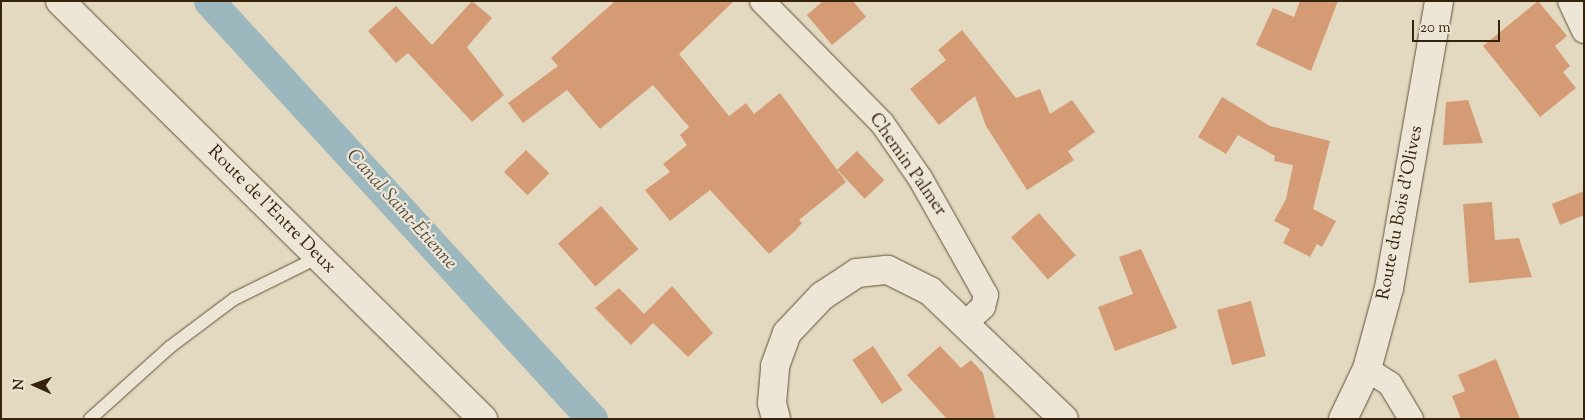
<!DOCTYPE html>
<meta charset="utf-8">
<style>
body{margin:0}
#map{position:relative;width:1585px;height:420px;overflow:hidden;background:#e3d9c0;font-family:"Sorts Mill Goudy",serif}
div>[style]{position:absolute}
.canal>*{height:31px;margin:-15.5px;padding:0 15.5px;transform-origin:15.5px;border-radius:15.5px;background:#9cb7be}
.building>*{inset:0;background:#d49b75;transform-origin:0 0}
.roads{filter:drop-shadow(0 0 1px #615039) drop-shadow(0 0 1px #615039)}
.service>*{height:12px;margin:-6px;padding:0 6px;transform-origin:6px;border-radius:6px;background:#ede6d6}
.minor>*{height:24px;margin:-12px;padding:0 12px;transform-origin:12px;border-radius:12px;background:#ede6d6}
.tertiary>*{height:28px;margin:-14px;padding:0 14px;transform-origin:14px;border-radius:14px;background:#ede6d6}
.secondary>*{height:28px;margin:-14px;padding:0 14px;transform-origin:14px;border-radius:14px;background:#ede6d6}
span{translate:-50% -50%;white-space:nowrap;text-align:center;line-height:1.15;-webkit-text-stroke:4.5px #ede6d6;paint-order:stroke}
.street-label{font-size:18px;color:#36230c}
.water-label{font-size:19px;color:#554f41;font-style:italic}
.frame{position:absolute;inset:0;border:2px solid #36230c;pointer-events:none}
.north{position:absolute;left:10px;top:360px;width:50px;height:50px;-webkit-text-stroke:4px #ede6d6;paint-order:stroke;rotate:272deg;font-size:14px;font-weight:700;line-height:20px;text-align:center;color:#36230c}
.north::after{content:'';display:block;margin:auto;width:18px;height:22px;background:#36230c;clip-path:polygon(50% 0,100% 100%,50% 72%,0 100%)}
.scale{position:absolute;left:1412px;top:20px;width:88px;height:22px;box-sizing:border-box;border:2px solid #36230c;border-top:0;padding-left:6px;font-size:15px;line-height:18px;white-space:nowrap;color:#36230c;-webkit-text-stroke:4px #ede6d6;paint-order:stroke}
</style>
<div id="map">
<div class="canal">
<i style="left:209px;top:1px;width:567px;rotate:47.5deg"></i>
</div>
<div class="building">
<i style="clip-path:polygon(472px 1px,492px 18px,467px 47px,504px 95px,472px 122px,408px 53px,396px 63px,368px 31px,396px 6px,432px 45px)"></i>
<i style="clip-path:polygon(615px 1px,734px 1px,679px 54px,729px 116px,746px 103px,754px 114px,780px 93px,846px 182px,799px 220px,802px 223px,795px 231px,769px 254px,710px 190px,670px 221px,645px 190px,670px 172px,663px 164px,687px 145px,680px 135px,689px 127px,653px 85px,600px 129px,567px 90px,523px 123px,508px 103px,558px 66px,551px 58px)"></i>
<i style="clip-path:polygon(823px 1px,853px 1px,866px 17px,832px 45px,807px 15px)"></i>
<i style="clip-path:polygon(1300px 1px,1338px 1px,1311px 71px,1256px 45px,1273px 8px,1294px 17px)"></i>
<i style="clip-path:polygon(1538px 1px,1567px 36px,1555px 46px,1570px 66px,1563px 72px,1576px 88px,1540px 117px,1483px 46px)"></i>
<i style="clip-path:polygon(962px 30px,1016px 98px,1040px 89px,1050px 114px,1072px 100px,1095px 132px,1068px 151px,1074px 160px,1027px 190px,986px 126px,975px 96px,939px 125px,910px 89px,946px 60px,938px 50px)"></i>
<i style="clip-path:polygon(1222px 97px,1270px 126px,1330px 141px,1313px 209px,1336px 221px,1322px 247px,1317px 244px,1310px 257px,1283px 243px,1290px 229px,1274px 221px,1286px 199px,1293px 165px,1274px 161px,1275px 156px,1238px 135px,1226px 154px,1198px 137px)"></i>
<i style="clip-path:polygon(1468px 100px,1483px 143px,1443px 145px,1446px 102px)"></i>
<i style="left:526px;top:150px;width:33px;height:31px;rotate:45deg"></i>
<i style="left:857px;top:151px;width:40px;height:27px;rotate:47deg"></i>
<i style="clip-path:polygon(1584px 191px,1584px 215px,1560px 225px,1552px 204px)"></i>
<i style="clip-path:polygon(1492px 202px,1495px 240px,1519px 238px,1532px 277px,1469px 283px,1463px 204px)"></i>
<i style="left:601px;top:206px;width:57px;height:57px;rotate:49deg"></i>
<i style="left:1039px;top:213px;width:56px;height:37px;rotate:49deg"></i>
<i style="clip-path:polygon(1141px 249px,1177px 328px,1115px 351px,1098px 307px,1133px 294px,1119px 257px)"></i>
<i style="clip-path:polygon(672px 286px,713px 333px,688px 357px,653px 323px,631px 345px,595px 308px,619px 288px,644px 314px)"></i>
<i style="left:1251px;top:301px;width:57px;height:35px;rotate:75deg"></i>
<i style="left:873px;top:346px;width:53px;height:25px;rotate:56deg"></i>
<i style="clip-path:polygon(940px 346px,961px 368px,971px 360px,983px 373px,995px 419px,947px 419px,907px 375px)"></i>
<i style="clip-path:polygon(1496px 359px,1520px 419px,1461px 419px,1452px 396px,1465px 391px,1458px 375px)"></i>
</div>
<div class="roads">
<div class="service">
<i style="left:90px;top:419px;width:108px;rotate:-42deg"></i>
<i style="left:170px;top:347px;width:80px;rotate:-36.9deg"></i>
<i style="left:234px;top:299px;width:95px;rotate:-26.3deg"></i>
</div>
<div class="minor">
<i style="left:762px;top:1px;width:171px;rotate:45.5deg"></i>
<i style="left:882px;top:123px;width:67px;rotate:55.4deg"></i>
<i style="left:920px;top:178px;width:134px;rotate:60.6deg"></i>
<i style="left:986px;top:295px;width:12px;rotate:104deg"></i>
<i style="left:983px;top:307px;width:24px;rotate:138deg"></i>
<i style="left:1570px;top:1px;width:33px;rotate:65deg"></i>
<i style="left:1367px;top:369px;width:27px;rotate:33deg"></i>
<i style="left:1390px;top:384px;width:41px;rotate:59deg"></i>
</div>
<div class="tertiary">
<i style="left:776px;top:419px;width:16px;rotate:-104deg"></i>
<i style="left:772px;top:403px;width:37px;rotate:-85deg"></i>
<i style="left:775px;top:366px;width:35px;rotate:-70deg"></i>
<i style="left:787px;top:333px;width:51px;rotate:-46.6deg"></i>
<i style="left:822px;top:296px;width:42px;rotate:-33.3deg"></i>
<i style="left:857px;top:273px;width:31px;rotate:-6deg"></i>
<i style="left:888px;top:270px;width:47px;rotate:26.6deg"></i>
<i style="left:930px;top:291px;width:185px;rotate:43.7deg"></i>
<i style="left:1343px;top:419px;width:55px;rotate:-64.4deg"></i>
<i style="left:1367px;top:369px;width:84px;rotate:-74.8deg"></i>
<i style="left:1389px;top:288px;width:291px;rotate:-80.1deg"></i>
</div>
<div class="secondary">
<i style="left:60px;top:1px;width:595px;rotate:44.66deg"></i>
</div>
</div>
<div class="street-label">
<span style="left:907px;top:165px;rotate:55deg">Chemin Palmer</span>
<span style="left:271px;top:210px;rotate:45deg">Route de l'Entre Deux</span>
<span style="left:1401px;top:213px;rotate:-79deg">Route du Bois d'Olives</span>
</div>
<div class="water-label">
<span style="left:401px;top:210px;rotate:48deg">Canal Saint-Étienne</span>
</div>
<div class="frame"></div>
<div class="north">N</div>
<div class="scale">20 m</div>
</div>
